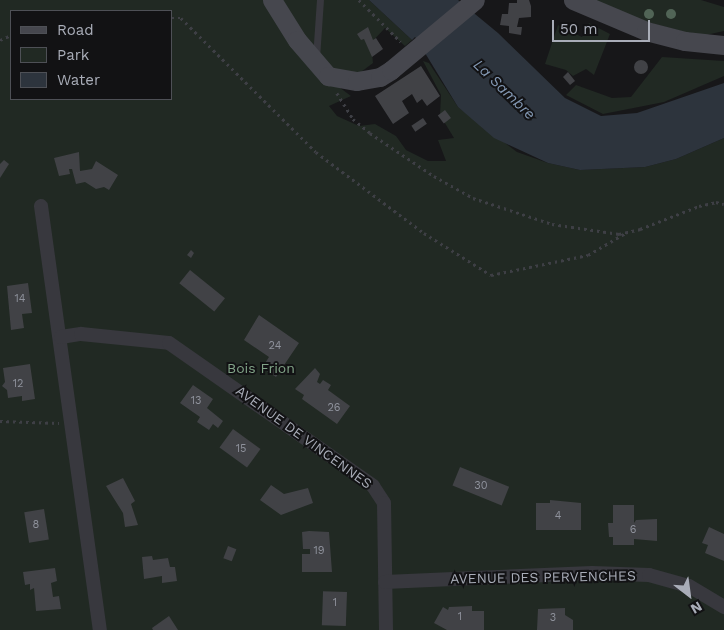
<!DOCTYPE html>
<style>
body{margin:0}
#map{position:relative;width:724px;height:630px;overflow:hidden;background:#171719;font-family:"Work Sans",sans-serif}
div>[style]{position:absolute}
.green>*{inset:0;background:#212923}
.water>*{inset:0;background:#2d343d}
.building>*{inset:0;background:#414246;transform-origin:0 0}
.round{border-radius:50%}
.path>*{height:2.5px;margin-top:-1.25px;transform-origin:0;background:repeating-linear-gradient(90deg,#3e3f45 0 2.5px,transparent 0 6.5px)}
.lane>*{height:7px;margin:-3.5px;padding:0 3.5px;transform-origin:3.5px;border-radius:3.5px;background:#38383e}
.street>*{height:14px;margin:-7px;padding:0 7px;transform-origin:7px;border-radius:7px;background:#38383e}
.secondary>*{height:19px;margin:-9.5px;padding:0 9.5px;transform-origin:9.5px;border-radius:9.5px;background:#46474e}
.trees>*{width:10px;height:10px;margin:-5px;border-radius:50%;background:#516456}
span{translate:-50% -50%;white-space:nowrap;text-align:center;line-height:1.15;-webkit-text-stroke:4px #121214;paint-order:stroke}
.number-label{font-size:11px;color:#8f929c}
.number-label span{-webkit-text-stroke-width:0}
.park-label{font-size:14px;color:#81a387}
.street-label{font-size:14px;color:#a9adb8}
.water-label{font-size:15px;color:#8297b2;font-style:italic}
.legend{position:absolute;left:10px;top:10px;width:162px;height:90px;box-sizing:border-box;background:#121214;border:1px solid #4e5056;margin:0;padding:6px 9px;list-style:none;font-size:15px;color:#a9adb8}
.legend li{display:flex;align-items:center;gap:10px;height:25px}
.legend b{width:25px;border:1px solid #4e5056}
.north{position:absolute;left:664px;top:570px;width:50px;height:50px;-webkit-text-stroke:4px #121214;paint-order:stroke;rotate:150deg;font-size:14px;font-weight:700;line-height:20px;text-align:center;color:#a9adb8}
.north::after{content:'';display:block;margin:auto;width:18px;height:22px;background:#a9adb8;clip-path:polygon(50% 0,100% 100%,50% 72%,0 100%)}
.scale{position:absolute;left:552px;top:20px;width:98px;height:22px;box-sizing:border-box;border:2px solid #a9adb8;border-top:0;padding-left:6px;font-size:15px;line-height:18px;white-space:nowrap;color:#a9adb8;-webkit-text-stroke:4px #121214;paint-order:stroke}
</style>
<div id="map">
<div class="green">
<i style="clip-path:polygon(evenodd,0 0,369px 0,412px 40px,405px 46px,385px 28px,371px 43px,373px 63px,361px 72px,331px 81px,351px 96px,329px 106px,337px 116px,359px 126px,375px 124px,396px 136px,406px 150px,428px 161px,446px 161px,438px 140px,454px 138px,440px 115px,441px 95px,423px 61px,429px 63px,458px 107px,517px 152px,548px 163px,580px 170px,645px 167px,676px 159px,724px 138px,724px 630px,0 630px,0 0,11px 11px,171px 11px,171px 99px,11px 99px,11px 11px)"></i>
<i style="clip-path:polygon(592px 0,701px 0,724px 7px,724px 31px,706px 35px,685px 32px,647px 22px)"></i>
<i style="clip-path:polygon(589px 23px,610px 34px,594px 75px,586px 69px,573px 76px,566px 70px,545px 64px,558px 25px,582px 37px)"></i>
<i style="clip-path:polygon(662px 57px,724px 61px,724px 76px,664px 102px,603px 114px,566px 95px,576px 85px,612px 98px,631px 97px)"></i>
</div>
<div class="water">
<i style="clip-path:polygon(369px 0,458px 0,498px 33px,565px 98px,601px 116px,637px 113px,724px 83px,724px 138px,676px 159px,645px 167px,580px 170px,548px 163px,494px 138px,458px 107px,425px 53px,427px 51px,415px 37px,412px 40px)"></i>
</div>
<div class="building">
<i style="clip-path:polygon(517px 0,529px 0,531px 6px,531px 17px,519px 18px,517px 27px,522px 27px,521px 35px,509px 33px,509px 26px,500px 25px,502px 14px,508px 14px,509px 3px,517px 3px)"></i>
<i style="clip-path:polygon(368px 27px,373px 40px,376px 38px,383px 49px,372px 57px,364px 39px,361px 40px,357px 34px)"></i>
<i class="round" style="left:634px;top:60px;width:14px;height:14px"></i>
<i style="clip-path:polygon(421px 66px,440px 96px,427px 106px,422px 99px,417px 103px,412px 94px,402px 101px,409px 113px,393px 124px,375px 96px)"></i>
<i style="clip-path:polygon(568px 72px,575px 81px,570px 85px,563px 77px)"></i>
<i style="left:445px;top:110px;width:10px;height:9px;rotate:53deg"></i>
<i style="left:423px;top:118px;width:7px;height:14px;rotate:56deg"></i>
<i style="clip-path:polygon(79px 152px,80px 171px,92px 169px,96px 161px,118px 175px,109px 190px,104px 187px,96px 189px,85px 182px,76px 184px,72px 169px,69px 169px,70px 174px,59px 176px,54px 158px)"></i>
<i style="clip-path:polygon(4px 160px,9px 164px,0 178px,0 164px)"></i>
<i style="clip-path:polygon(191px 250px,194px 253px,191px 258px,187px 255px)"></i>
<i style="left:190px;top:270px;width:45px;height:17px;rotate:39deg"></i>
<i style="clip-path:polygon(28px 283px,32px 313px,22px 314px,24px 328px,11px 330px,7px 286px)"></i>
<i style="clip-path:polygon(259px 315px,299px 343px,276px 377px,262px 368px,269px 357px,244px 340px)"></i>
<i style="clip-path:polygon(30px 364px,35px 399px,22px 401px,22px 396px,8px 398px,7px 390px,2px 386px,5px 382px,3px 368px)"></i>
<i style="clip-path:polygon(315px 368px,320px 374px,317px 382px,320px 384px,323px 380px,331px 385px,328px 390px,350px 406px,337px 424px,302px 399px,304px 395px,295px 389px)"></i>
<i style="clip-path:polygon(193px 385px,213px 399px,207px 408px,223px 421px,218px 428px,213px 424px,209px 430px,197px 422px,200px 417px,180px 403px)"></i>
<i style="left:233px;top:429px;width:34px;height:23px;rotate:36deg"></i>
<i style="left:460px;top:467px;width:53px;height:20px;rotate:22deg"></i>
<i style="clip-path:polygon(123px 478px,135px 501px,131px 504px,138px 525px,125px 527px,123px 513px,106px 486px)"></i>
<i style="clip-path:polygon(271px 485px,284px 494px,308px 488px,313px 503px,281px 515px,260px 500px)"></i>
<i style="clip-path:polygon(550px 500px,581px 503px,581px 530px,536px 530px,536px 503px,550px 503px)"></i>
<i style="clip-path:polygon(613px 505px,634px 505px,634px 523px,636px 520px,657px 519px,657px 541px,634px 539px,634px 545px,613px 545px,613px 537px,609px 537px,608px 523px,613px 523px)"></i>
<i style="left:44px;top:509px;width:31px;height:20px;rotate:81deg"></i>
<i style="clip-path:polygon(709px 527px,724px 534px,724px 561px,705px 553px,708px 545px,702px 543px)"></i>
<i style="clip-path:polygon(309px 531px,329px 532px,332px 572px,302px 572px,302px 554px,310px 554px,310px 549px,303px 549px,302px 532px)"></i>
<i style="left:228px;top:546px;width:9px;height:13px;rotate:21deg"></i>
<i style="clip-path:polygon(152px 556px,153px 560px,168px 558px,170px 567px,175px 567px,177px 581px,162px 583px,162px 576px,144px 579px,142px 557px)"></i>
<i style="clip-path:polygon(55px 568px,57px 581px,51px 583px,53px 597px,59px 596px,61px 609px,36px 611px,34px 588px,30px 590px,30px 584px,25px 585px,23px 572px)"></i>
<i style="left:347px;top:592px;width:34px;height:24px;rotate:92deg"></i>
<i style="clip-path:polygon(472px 606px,472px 611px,484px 611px,484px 630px,447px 630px,434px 623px,443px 607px,448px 610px,449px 607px)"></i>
<i style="clip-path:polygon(565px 608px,565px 615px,573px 620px,573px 630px,537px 630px,538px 609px)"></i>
<i style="clip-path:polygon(169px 616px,178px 630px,153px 630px,152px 628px)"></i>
</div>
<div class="path">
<i style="left:359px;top:0;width:59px;rotate:45deg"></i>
<i style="left:171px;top:18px;width:10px"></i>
<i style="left:181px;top:18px;width:190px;rotate:44.8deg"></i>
<i style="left:316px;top:152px;width:135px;rotate:36.9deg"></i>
<i style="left:424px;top:233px;width:79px;rotate:32.1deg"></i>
<i style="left:491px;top:275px;width:99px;rotate:-11.7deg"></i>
<i style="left:588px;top:255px;width:45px;rotate:-30.5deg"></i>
<i style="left:0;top:40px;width:12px;rotate:-24deg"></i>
<i style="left:337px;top:93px;width:31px;rotate:58deg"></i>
<i style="left:353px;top:119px;width:22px;rotate:39deg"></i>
<i style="left:370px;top:133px;width:77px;rotate:33.9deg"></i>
<i style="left:434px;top:176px;width:45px;rotate:29.4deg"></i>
<i style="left:473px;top:198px;width:83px;rotate:18.2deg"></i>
<i style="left:552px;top:224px;width:68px;rotate:8.5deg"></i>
<i style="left:619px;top:234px;width:22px;rotate:-13deg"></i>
<i style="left:640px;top:229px;width:63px;rotate:-21.3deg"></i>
<i style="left:699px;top:206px;width:17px;rotate:-13deg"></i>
<i style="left:716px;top:202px;width:8px;rotate:14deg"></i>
<i style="left:0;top:421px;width:59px;rotate:1.9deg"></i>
</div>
<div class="lane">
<i style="left:316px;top:58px;width:58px;rotate:-86.1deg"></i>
</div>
<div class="street">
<i style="left:41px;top:206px;width:428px;rotate:82.1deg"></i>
<i style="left:61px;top:337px;width:20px;rotate:-9deg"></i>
<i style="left:81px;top:334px;width:88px;rotate:5.8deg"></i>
<i style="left:169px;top:343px;width:249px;rotate:35deg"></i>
<i style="left:373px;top:486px;width:20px;rotate:57deg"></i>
<i style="left:384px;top:503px;width:127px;rotate:89.1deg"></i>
<i style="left:385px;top:582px;width:207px;rotate:-2.5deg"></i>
<i style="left:592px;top:573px;width:57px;rotate:2deg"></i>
<i style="left:649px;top:575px;width:41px;rotate:15.4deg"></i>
<i style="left:689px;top:586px;width:41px;rotate:31deg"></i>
</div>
<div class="secondary">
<i style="left:272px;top:0;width:47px;rotate:58deg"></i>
<i style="left:297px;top:40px;width:48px;rotate:49.3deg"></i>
<i style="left:328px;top:76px;width:29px;rotate:10deg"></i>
<i style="left:357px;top:81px;width:23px;rotate:-10deg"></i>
<i style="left:380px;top:77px;width:13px;rotate:-32deg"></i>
<i style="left:391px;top:70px;width:109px;rotate:-39.8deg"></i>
<i style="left:573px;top:0;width:79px;rotate:23deg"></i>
<i style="left:646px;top:31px;width:40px;rotate:14.4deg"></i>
<i style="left:685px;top:41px;width:39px;rotate:6deg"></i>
</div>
<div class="trees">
<i style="left:649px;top:14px"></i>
<i style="left:671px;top:14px"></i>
</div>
<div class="number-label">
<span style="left:20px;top:299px">14</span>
<span style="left:275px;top:346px">24</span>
<span style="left:18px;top:384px">12</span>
<span style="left:196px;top:401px">13</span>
<span style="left:334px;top:408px">26</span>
<span style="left:241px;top:449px">15</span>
<span style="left:481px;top:486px">30</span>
<span style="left:558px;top:516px">4</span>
<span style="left:36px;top:525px">8</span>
<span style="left:633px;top:530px">6</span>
<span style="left:319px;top:551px">19</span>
<span style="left:335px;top:603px">1</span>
<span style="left:460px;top:617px">1</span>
<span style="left:553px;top:618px">3</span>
</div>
<div class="park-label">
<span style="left:261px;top:368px">Bois Frion</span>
</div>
<div class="street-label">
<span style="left:304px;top:437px;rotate:36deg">AVENUE DE VINCENNES</span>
<span style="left:543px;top:577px;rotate:-1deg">AVENUE DES PERVENCHES</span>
</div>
<div class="water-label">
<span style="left:504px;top:90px;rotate:44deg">La Sambre</span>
</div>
<ul class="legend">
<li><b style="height:6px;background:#46474e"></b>Road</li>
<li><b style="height:14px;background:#212923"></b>Park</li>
<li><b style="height:14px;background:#2d343d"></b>Water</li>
</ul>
<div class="north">N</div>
<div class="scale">50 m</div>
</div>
